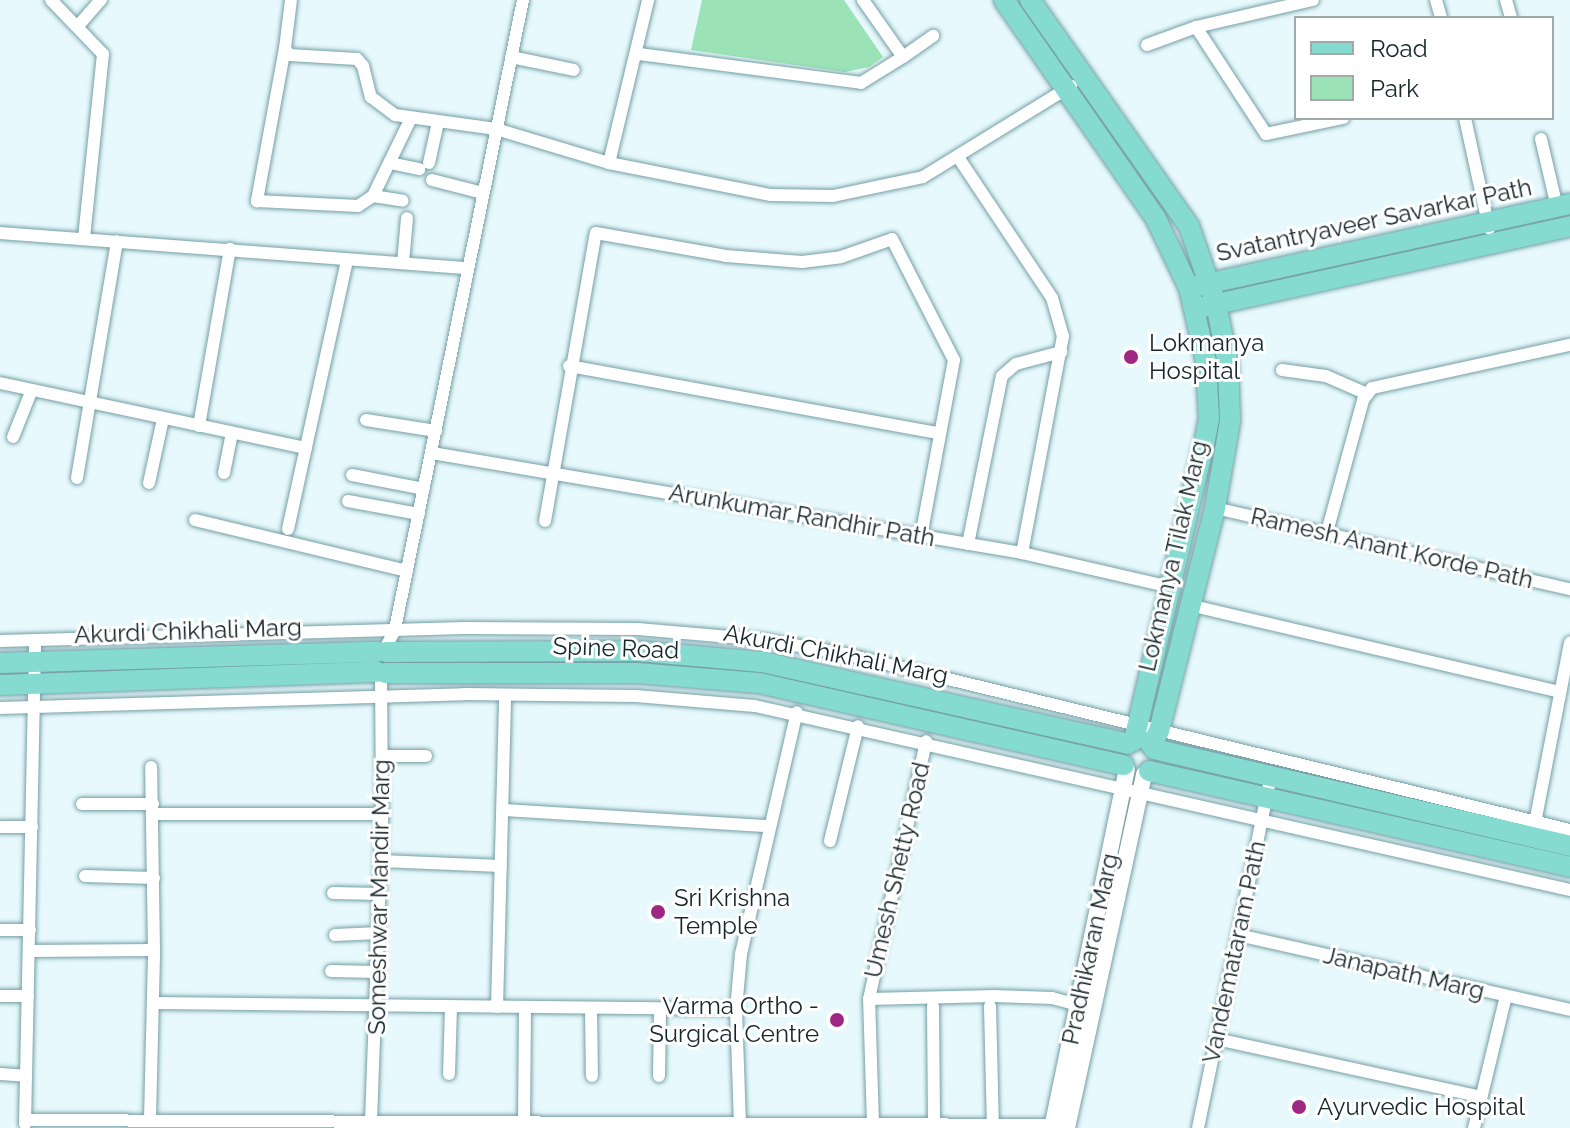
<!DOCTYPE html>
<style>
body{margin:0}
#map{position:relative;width:1570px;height:1128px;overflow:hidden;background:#e7f9fc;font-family:Raleway,sans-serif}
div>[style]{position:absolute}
.green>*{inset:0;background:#9be3b6}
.roads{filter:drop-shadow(0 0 2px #749fa6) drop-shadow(0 0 2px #749fa6)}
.minor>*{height:12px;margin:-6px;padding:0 6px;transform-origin:6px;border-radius:6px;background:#fff}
.tertiary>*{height:16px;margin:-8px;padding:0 8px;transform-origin:8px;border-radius:8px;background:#fff}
.primary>*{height:20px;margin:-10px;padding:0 10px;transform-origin:10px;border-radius:10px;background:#86dbd0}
.dots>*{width:22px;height:22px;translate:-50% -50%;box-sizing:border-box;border:4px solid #fff;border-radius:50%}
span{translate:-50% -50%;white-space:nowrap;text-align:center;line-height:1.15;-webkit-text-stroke:6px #fff;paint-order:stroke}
.street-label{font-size:24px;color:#16272a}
.poi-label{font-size:24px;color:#16272a}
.left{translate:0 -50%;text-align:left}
.right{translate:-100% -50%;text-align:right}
.legend{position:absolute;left:1294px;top:16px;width:260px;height:104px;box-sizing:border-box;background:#fff;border:2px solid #a2a9aa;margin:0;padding:10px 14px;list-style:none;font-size:24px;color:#16272a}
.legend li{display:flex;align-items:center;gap:16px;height:40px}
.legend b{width:40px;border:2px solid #a2a9aa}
</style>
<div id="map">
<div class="green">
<i style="clip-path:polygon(702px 0,844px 0,883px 57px,869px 67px,845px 72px,691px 50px)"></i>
</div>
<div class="roads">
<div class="minor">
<i style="left:51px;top:0;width:75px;rotate:46.1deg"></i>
<i style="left:103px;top:54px;width:185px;rotate:95.9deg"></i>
<i style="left:291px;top:0;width:48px;rotate:97.1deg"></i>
<i style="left:285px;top:48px;width:8px;rotate:60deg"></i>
<i style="left:289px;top:55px;width:68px;rotate:3.4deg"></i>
<i style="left:357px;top:59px;width:9px;rotate:49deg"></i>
<i style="left:363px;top:66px;width:32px;rotate:76deg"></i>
<i style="left:371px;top:97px;width:30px;rotate:37deg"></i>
<i style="left:395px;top:115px;width:102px;rotate:7.9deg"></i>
<i style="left:496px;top:129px;width:118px;rotate:16.7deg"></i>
<i style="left:609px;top:163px;width:165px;rotate:11.2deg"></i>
<i style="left:771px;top:195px;width:62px;rotate:0.9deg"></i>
<i style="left:833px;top:196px;width:92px;rotate:-11.9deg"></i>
<i style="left:923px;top:177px;width:174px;rotate:-31.6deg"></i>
<i style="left:1436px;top:0;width:19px;rotate:74deg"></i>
<i style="left:1506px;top:0;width:19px;rotate:74deg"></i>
<i style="left:78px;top:26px;width:35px;rotate:-49deg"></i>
<i style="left:1196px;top:27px;width:128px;rotate:56.8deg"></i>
<i style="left:1266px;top:134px;width:79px;rotate:-11.7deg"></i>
<i style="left:1147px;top:45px;width:52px;rotate:-20.2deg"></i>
<i style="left:1196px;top:27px;width:120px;rotate:-13deg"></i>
<i style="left:285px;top:48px;width:156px;rotate:100.4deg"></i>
<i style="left:257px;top:201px;width:101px;rotate:2.8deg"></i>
<i style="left:358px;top:206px;width:18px;rotate:-34deg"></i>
<i style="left:373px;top:196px;width:87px;rotate:-64deg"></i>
<i style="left:639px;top:54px;width:224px;rotate:7.4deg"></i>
<i style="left:861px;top:83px;width:49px;rotate:-31.8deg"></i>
<i style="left:903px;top:57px;width:70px;rotate:-125.1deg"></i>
<i style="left:511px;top:57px;width:64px;rotate:11.7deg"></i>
<i style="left:903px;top:57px;width:37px;rotate:-35deg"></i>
<i style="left:1465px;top:118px;width:113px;rotate:77.7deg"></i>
<i style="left:1541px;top:139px;width:70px;rotate:76.8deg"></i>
<i style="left:958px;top:157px;width:169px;rotate:56.3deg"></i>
<i style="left:1052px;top:298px;width:40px;rotate:74deg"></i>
<i style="left:1063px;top:336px;width:221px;rotate:100.7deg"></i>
<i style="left:390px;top:163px;width:30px;rotate:12deg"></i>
<i style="left:429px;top:163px;width:42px;rotate:-77.6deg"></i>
<i style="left:609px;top:163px;width:168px;rotate:-76.5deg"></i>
<i style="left:432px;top:180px;width:53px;rotate:14.3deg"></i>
<i style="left:373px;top:196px;width:30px;rotate:9deg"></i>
<i style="left:0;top:233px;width:469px;rotate:4.3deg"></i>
<i style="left:403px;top:263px;width:45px;rotate:-84.9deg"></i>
<i style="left:569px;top:366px;width:376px;rotate:10.3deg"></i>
<i style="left:1282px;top:370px;width:44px;rotate:7.8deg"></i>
<i style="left:1326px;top:376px;width:45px;rotate:23.7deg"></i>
<i style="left:0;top:383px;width:313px;rotate:12deg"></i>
<i style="left:366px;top:420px;width:71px;rotate:8.9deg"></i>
<i style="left:199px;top:426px;width:180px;rotate:-80.1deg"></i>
<i style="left:13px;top:437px;width:48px;rotate:-68.2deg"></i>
<i style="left:432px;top:453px;width:598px;rotate:9.62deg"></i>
<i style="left:1022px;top:553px;width:153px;rotate:12.9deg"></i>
<i style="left:224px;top:473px;width:41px;rotate:-78.7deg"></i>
<i style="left:352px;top:475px;width:73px;rotate:11deg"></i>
<i style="left:77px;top:478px;width:240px;rotate:-80.4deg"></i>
<i style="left:149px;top:483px;width:66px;rotate:-77.7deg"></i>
<i style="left:348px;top:501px;width:72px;rotate:10.4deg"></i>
<i style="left:1215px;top:508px;width:364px;rotate:12.9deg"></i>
<i style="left:195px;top:520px;width:218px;rotate:13.5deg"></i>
<i style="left:545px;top:521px;width:292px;rotate:-80deg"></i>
<i style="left:596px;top:233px;width:132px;rotate:10deg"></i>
<i style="left:726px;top:256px;width:76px;rotate:4.5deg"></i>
<i style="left:802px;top:262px;width:39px;rotate:-7deg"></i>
<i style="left:841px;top:257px;width:54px;rotate:-19.4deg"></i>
<i style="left:892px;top:239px;width:136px;rotate:62.9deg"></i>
<i style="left:954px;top:360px;width:180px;rotate:100.6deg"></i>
<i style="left:288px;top:529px;width:275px;rotate:-77.6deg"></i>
<i style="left:1327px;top:532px;width:137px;rotate:-74.7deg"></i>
<i style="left:1363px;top:400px;width:15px;rotate:-53deg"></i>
<i style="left:1372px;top:388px;width:203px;rotate:-12.3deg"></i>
<i style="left:968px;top:544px;width:171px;rotate:-78.6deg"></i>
<i style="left:1002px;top:376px;width:18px;rotate:-41deg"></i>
<i style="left:1016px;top:364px;width:47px;rotate:-14.9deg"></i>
<i style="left:1189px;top:605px;width:380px;rotate:13.2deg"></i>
<i style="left:0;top:641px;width:464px;rotate:-1.6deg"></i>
<i style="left:464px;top:628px;width:174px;rotate:0.3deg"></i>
<i style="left:638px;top:629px;width:127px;rotate:5deg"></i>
<i style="left:765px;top:640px;width:81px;rotate:9.9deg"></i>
<i style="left:845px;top:654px;width:746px;rotate:13.65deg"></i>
<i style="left:384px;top:651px;width:25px;rotate:-63deg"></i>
<i style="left:395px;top:629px;width:642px;rotate:-78.5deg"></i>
<i style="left:0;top:708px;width:464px;rotate:-1.7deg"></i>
<i style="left:464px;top:694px;width:172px;rotate:0.7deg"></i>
<i style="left:636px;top:696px;width:119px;rotate:4.8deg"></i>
<i style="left:755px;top:706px;width:836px;rotate:12.72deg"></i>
<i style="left:383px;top:756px;width:43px"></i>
<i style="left:82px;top:804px;width:71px"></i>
<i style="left:504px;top:810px;width:265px;rotate:3.5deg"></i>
<i style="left:154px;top:814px;width:228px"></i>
<i style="left:0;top:827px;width:32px"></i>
<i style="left:1534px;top:828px;width:189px;rotate:-79deg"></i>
<i style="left:830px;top:841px;width:118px;rotate:-76.3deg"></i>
<i style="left:381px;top:861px;width:120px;rotate:2.4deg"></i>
<i style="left:85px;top:876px;width:69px;rotate:1.7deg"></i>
<i style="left:333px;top:893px;width:47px;rotate:1.2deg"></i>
<i style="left:0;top:930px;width:30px"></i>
<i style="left:335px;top:935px;width:44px;rotate:-2.6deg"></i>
<i style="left:1238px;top:935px;width:340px;rotate:12.7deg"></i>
<i style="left:29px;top:951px;width:125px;rotate:-0.5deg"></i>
<i style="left:331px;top:971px;width:47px;rotate:1.2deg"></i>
<i style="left:0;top:996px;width:28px"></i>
<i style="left:869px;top:999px;width:125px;rotate:-1.4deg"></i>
<i style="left:994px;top:996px;width:58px;rotate:2deg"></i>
<i style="left:1052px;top:998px;width:28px;rotate:15deg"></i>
<i style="left:154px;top:1003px;width:582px;rotate:0.59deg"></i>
<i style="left:933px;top:1006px;width:122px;rotate:89.5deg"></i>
<i style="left:990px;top:1006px;width:120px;rotate:88.6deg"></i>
<i style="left:497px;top:1007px;width:312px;rotate:-88.5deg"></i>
<i style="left:591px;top:1008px;width:68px;rotate:89.2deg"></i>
<i style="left:1216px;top:1039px;width:271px;rotate:12.3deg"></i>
<i style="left:0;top:1074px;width:26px;rotate:4deg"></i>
<i style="left:449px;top:1074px;width:67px;rotate:-88.3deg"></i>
<i style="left:659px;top:1076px;width:67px;rotate:-89.1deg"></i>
<i style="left:150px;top:1119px;width:169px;rotate:-88.6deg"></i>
<i style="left:154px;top:950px;width:183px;rotate:-90.9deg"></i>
<i style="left:25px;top:1120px;width:1036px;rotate:0.28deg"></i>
<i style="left:371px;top:1121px;width:307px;rotate:-87.9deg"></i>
<i style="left:382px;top:814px;width:141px;rotate:-90.4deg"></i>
<i style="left:524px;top:1123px;width:116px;rotate:-89.5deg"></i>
<i style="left:25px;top:1124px;width:484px;rotate:-88.8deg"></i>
<i style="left:740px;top:1124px;width:115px;rotate:-92deg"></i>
<i style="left:736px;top:1009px;width:55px;rotate:-84.8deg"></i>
<i style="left:741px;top:954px;width:248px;rotate:-77deg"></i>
<i style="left:873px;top:1124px;width:125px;rotate:-91.8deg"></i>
<i style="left:869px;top:999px;width:264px;rotate:-77.5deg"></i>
<i style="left:1198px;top:1128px;width:359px;rotate:-78.3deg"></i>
<i style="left:1474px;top:1128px;width:136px;rotate:-76.4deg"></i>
</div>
<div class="tertiary">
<i style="left:1052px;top:1128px;width:366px;rotate:-78.2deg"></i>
<i style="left:1067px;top:1128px;width:362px;rotate:-77.7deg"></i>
</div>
<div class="primary">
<i style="left:1004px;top:0;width:264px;rotate:55.2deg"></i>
<i style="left:1155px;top:217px;width:79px;rotate:64.4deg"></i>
<i style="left:1189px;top:288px;width:75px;rotate:76.9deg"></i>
<i style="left:1206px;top:361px;width:58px;rotate:87deg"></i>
<i style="left:1209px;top:419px;width:25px;rotate:101deg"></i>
<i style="left:1204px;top:444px;width:305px;rotate:103.3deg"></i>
<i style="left:1030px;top:0;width:276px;rotate:54.9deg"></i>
<i style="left:1189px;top:226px;width:83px;rotate:70.9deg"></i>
<i style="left:1216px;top:304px;width:61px;rotate:78.7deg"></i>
<i style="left:1228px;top:364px;width:57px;rotate:88deg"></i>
<i style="left:1230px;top:421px;width:88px;rotate:99.8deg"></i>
<i style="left:1215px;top:508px;width:230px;rotate:104.1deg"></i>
<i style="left:1159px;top:731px;width:16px;rotate:120deg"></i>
<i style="left:1197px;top:286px;width:382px;rotate:-12.4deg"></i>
<i style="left:1203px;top:307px;width:376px;rotate:-12.4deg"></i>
<i style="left:386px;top:652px;width:252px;rotate:-0.2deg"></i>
<i style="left:638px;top:651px;width:124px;rotate:5.1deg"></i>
<i style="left:762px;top:662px;width:375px;rotate:12.6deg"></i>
<i style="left:0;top:663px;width:378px;rotate:-1.7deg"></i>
<i style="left:385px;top:673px;width:252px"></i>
<i style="left:637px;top:673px;width:122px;rotate:4.7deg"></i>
<i style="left:759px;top:683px;width:374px;rotate:12.7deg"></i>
<i style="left:0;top:685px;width:377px;rotate:-2deg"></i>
<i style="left:1154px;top:749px;width:427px;rotate:13.1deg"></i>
<i style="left:1149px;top:771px;width:432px;rotate:12.8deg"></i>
</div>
</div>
<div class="dots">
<i style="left:1131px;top:357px;background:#9e2781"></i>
<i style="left:658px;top:912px;background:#9e2781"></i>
<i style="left:837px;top:1020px;background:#9e2781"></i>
<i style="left:1299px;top:1107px;background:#9e2781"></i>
</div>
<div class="street-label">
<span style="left:1374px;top:220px;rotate:-12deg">Svatantryaveer Savarkar Path</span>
<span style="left:802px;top:515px;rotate:10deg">Arunkumar Randhir Path</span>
<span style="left:1392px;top:548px;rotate:13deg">Ramesh Anant Korde Path</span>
<span style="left:1173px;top:556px;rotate:-77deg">Lokmanya Tilak Marg</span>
<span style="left:188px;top:631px;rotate:-2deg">Akurdi Chikhali Marg</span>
<span style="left:616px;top:648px;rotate:2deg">Spine Road</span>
<span style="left:836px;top:654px;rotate:11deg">Akurdi Chikhali Marg</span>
<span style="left:897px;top:870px;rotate:-77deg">Umesh Shetty Road</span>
<span style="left:379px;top:897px;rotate:-89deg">Someshwar Mandir Marg</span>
<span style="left:1090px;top:949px;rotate:-78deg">Pradhikaran Marg</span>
<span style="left:1234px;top:952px;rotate:-78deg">Vandemataram Path</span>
<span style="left:1404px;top:973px;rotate:13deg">Janapath Marg</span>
</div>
<div class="poi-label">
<span class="left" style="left:1149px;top:357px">Lokmanya<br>Hospital</span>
<span class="left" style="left:674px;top:912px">Sri Krishna<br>Temple</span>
<span class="right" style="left:819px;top:1020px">Varma Ortho -<br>Surgical Centre</span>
<span class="left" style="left:1317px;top:1107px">Ayurvedic Hospital</span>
</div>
<ul class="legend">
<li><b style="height:10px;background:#86dbd0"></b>Road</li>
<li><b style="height:22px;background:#9be3b6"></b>Park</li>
</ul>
</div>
